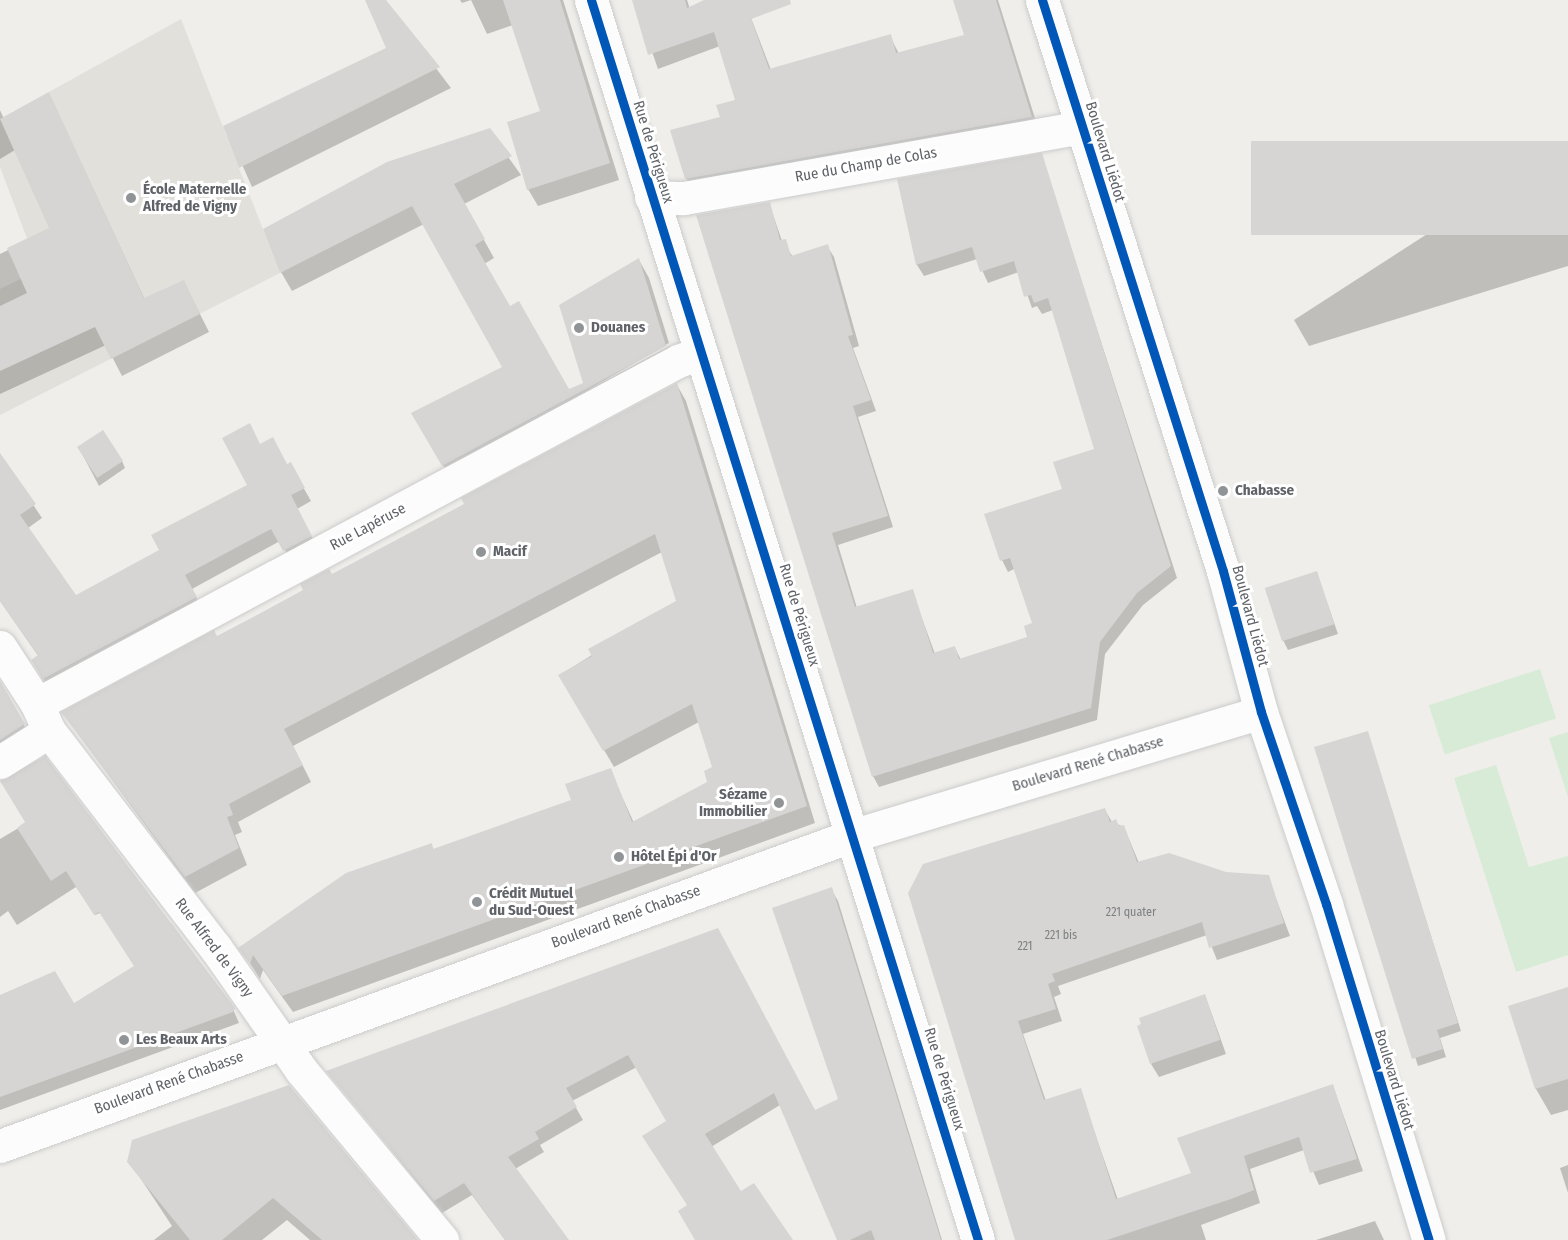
<!DOCTYPE html>
<meta charset="utf-8">
<style>
body{margin:0}
#map{position:relative;width:1568px;height:1240px;overflow:hidden;background:#efeeea;font-family:"Fira Sans Condensed",sans-serif}
div>[style]{position:absolute}
.education>*{inset:0;background:#e2e0da}
.green>*{inset:0;background:#d8ebd6;transform-origin:0 0}
.shadow>*{inset:0;background:#0003}
.building>*{inset:0;background:#d6d5d3;transform-origin:0 0}
.roads{filter:drop-shadow(0 0 2px #cbcccc) drop-shadow(0 0 2px #cbcccc)}
.street>*{height:33px;margin:-16.5px;padding:0 16.5px;transform-origin:16.5px;border-radius:16.5px;background:#fdfcfc}
.secondary>*{height:33px;margin:-16.5px;padding:0 16.5px;transform-origin:16.5px;border-radius:16.5px;background:#fdfcfc}
.cycleway>*{height:9px;margin:-4.5px;padding:0 4.5px;transform-origin:4.5px;border-radius:4.5px;background:#0057b8}
.dots>*{width:16px;height:16px;translate:-50% -50%;box-sizing:border-box;border:3px solid #fff;border-radius:50%}
span{translate:-50% -50%;white-space:nowrap;text-align:center;line-height:1.15;-webkit-text-stroke:6px #fff;paint-order:stroke}
.number-label{font-size:12px;color:#7e8184}
.number-label span{-webkit-text-stroke-width:0}
.street-label{font-size:15px;color:#5f6368}
.poi-label{font-size:15px;color:#5f6368;font-weight:700}
.left{translate:0 -50%;text-align:left}
.right{translate:-100% -50%;text-align:right}
</style>
<div id="map">
<div class="education">
<i style="clip-path:polygon(181px 19px,280px 273px,0 415px,0 289px,39px 270px,0 167px,0 119px)"></i>
</div>
<div class="green">
<i style="left:1540px;top:669px;width:52px;height:117px;rotate:72deg"></i>
<i style="clip-path:polygon(1568px 732px,1568px 797px,1549px 738px)"></i>
<i style="clip-path:polygon(1496px 765px,1529px 867px,1568px 856px,1568px 955px,1516px 972px,1454px 778px)"></i>
</div>
<div class="shadow">
<i style="clip-path:polygon(367px 0,384px 0,451px 88px,252px 187px,225px 126px,388px 49px)"></i>
<i style="clip-path:polygon(460px 0,563px 0,619px 180px,538px 206px,528px 189px,542px 112px,513px 25px,487px 34px,471px 0,462px 3px)"></i>
<i style="clip-path:polygon(634px 0,687px 0,690px 9px,719px 0,744px 0,771px 70px,890px 36px,899px 54px,966px 36px,955px 0,998px 0,1039px 131px,694px 192px,686px 178px,722px 118px,737px 101px,720px 46px,658px 69px)"></i>
<i style="clip-path:polygon(49px 94px,145px 300px,184px 282px,209px 332px,122px 376px,106px 345px,0 394px,0 254px,51px 229px,15px 150px,0 159px,0 110px,4px 119px)"></i>
<i style="clip-path:polygon(489px 130px,521px 175px,464px 204px,494px 258px,484px 264px,509px 308px,568px 391px,585px 384px,639px 260px,649px 278px,669px 343px,588px 390px,670px 346px,676px 365px,454px 484px,413px 414px,504px 367px,424px 224px,292px 291px,281px 272px)"></i>
<i style="clip-path:polygon(1568px 143px,1568px 266px,1309px 346px,1294px 320px)"></i>
<i style="clip-path:polygon(1041px 155px,1177px 578px,1143px 605px,1105px 654px,1097px 720px,879px 787px,873px 776px,769px 203px,782px 241px,793px 257px,827px 246px,834px 257px,859px 346px,853px 348px,876px 411px,858px 417px,893px 527px,838px 545px,857px 608px,912px 591px,935px 654px,955px 648px,961px 660px,1029px 638px,1034px 624px,1014px 569px,1008px 572px,1002px 560px,1096px 450px,1053px 310px,1042px 314px,1037px 306px,1032px 308px,1019px 272px,988px 283px,977px 259px,924px 276px,917px 265px,898px 180px)"></i>
<i style="clip-path:polygon(677px 385px,686px 401px,815px 823px,293px 1012px,263px 970px,260px 979px,240px 948px,431px 845px,434px 850px,573px 801px,610px 770px,634px 823px,709px 783px,714px 768px,699px 722px,614px 767px,560px 675px,678px 601px,662px 552px,293px 746px,311px 782px,238px 822px,242px 832px,235px 835px,247px 865px,195px 893px,63px 713px,217px 638px,466px 504px)"></i>
<i style="clip-path:polygon(78px 446px,122px 461px,125px 468px,99px 486px)"></i>
<i style="clip-path:polygon(260px 446px,287px 465px,290px 464px,311px 501px,297px 509px,318px 549px,292px 563px,280px 541px,192px 589px,203px 611px,52px 692px,40px 674px,39px 657px,0 601px,0 455px,42px 518px,28px 528px,75px 597px,161px 551px,249px 486px)"></i>
<i style="clip-path:polygon(1317px 573px,1338px 634px,1288px 650px,1283px 640px)"></i>
<i style="clip-path:polygon(0 684px,33px 741px,0 765px)"></i>
<i style="clip-path:polygon(1367px 733px,1461px 1031px,1440px 1038px,1446px 1057px,1418px 1066px,1316px 748px)"></i>
<i style="clip-path:polygon(1105px 810px,1112px 822px,1124px 827px,1139px 863px,1268px 877px,1290px 936px,1217px 960px,1207px 935px,1058px 986px,1061px 994px,1054px 997px,1062px 1021px,1023px 1034px,1046px 1101px,1080px 1090px,1118px 1200px,1193px 1174px,1333px 1086px,1363px 1171px,1319px 1185px,1304px 1150px,1250px 1169px,1260px 1203px,1201px 1225px,1206px 1240px,1016px 1240px,910px 894px)"></i>
<i style="clip-path:polygon(27px 823px,145px 894px,95px 915px,76px 887px,17px 925px,8px 911px,0 917px,0 839px)"></i>
<i style="clip-path:polygon(831px 889px,838px 901px,942px 1240px,839px 1240px,780px 1105px,711px 1147px,741px 1193px,791px 1240px,696px 1240px,668px 1122px,637px 1067px,572px 1101px,583px 1120px,540px 1145px,544px 1152px,515px 1169px,567px 1240px,505px 1240px,472px 1195px,442px 1213px,328px 1071px,717px 930px,815px 1111px,840px 1100px)"></i>
<i style="clip-path:polygon(171px 923px,233px 1009px,239px 1023px,0 1110px,0 997px,74px 1005px,135px 967px,121px 944px)"></i>
<i style="clip-path:polygon(1568px 989px,1568px 1110px,1551px 1115px,1536px 1089px,1510px 1007px)"></i>
<i style="clip-path:polygon(1205px 995px,1226px 1054px,1159px 1077px,1151px 1064px)"></i>
<i style="clip-path:polygon(133px 1141px,416px 1240px,310px 1240px,287px 1220px,262px 1240px,154px 1240px,172px 1226px,129px 1161px)"></i>
<i style="clip-path:polygon(1568px 1165px,1568px 1193px,1560px 1168px)"></i>
<i style="clip-path:polygon(1375px 1221px,1384px 1240px,1316px 1240px)"></i>
</div>
<div class="building">
<i style="clip-path:polygon(365px 0,386px 0,440px 67px,239px 168px,223px 126px,386px 48px)"></i>
<i style="clip-path:polygon(503px 0,560px 0,610px 163px,527px 190px,507px 122px,540px 111px)"></i>
<i style="clip-path:polygon(632px 0,685px 0,687px 8px,704px 0,790px 0,791px 4px,751px 19px,769px 69px,891px 34px,896px 53px,964px 35px,953px 0,996px 0,1032px 117px,685px 179px,670px 130px,720px 117px,716px 105px,735px 100px,714px 32px,648px 55px)"></i>
<i style="clip-path:polygon(49px 92px,144px 298px,184px 280px,200px 314px,111px 359px,95px 327px,0 371px,0 306px,27px 293px,7px 248px,49px 228px,0 119px)"></i>
<i style="clip-path:polygon(490px 128px,512px 156px,454px 184px,485px 239px,475px 245px,510px 306px,519px 301px,569px 389px,583px 383px,559px 305px,639px 258px,666px 346px,442px 466px,411px 413px,502px 367px,412px 206px,280px 273px,263px 229px,387px 162px)"></i>
<i style="left:1568px;top:141px;width:94px;height:317px;rotate:90deg"></i>
<i style="clip-path:polygon(1042px 153px,1171px 566px,1137px 593px,1100px 642px,1091px 708px,872px 777px,696px 215px,770px 202px,780px 240px,786px 239px,791px 256px,828px 244px,853px 335px,848px 336px,871px 400px,853px 406px,888px 516px,832px 533px,855px 607px,913px 589px,933px 653px,955px 646px,959px 659px,1027px 637px,1024px 626px,1032px 623px,1010px 558px,1000px 561px,984px 514px,1062px 489px,1053px 462px,1094px 449px,1048px 298px,1034px 303px,1031px 295px,1024px 297px,1014px 261px,980px 272px,972px 247px,916px 265px,897px 179px)"></i>
<i style="clip-path:polygon(677px 383px,807px 806px,282px 996px,253px 955px,250px 964px,238px 948px,346px 873px,432px 843px,433px 849px,571px 800px,565px 784px,611px 768px,632px 822px,707px 782px,704px 771px,712px 767px,692px 704px,603px 751px,558px 675px,592px 656px,588px 649px,676px 601px,655px 534px,284px 729px,303px 765px,229px 804px,233px 815px,227px 817px,239px 848px,185px 877px,61px 712px,214px 630px,217px 636px,257px 615px,303px 590px,300px 584px,329px 569px,332px 574px,464px 504px,461px 498px)"></i>
<i style="clip-path:polygon(250px 423px,260px 444px,273px 437px,287px 464px,291px 462px,305px 488px,291px 495px,312px 536px,283px 551px,271px 529px,185px 575px,197px 597px,43px 679px,31px 660px,38px 655px,0 601px,0 453px,36px 504px,20px 515px,76px 595px,159px 550px,151px 535px,247px 485px,222px 438px)"></i>
<i style="left:103px;top:430px;width:37px;height:31px;rotate:57deg"></i>
<i style="left:1317px;top:571px;width:56px;height:55px;rotate:72deg"></i>
<i style="clip-path:polygon(0 681px,25px 724px,0 740px)"></i>
<i style="clip-path:polygon(1368px 731px,1458px 1023px,1437px 1030px,1443px 1049px,1412px 1059px,1314px 747px)"></i>
<i style="clip-path:polygon(45px 756px,235px 1008px,233px 1012px,0 1097px,0 995px,55px 971px,74px 1003px,134px 966px,99px 912px,94px 915px,66px 871px,51px 881px,17px 828px,25px 822px,0 781px)"></i>
<i style="clip-path:polygon(1105px 808px,1110px 822px,1116px 819px,1119px 826px,1124px 825px,1137px 862px,1169px 853px,1226px 872px,1269px 875px,1284px 923px,1209px 948px,1202px 922px,1052px 974px,1055px 981px,1048px 984px,1056px 1009px,1018px 1021px,1044px 1100px,1081px 1088px,1116px 1199px,1191px 1173px,1177px 1138px,1333px 1084px,1357px 1159px,1310px 1173px,1299px 1137px,1244px 1156px,1254px 1190px,1231px 1199px,1107px 1240px,1015px 1240px,908px 893px,923px 864px)"></i>
<i style="clip-path:polygon(832px 887px,941px 1240px,875px 1240px,871px 1230px,850px 1240px,837px 1240px,774px 1093px,705px 1134px,741px 1191px,754px 1183px,793px 1240px,695px 1240px,678px 1211px,687px 1205px,642px 1136px,666px 1121px,628px 1055px,566px 1088px,577px 1107px,535px 1132px,539px 1139px,508px 1157px,569px 1240px,505px 1240px,464px 1183px,434px 1201px,326px 1071px,718px 928px,815px 1110px,838px 1099px,772px 908px)"></i>
<i style="clip-path:polygon(1568px 987px,1568px 1079px,1535px 1089px,1508px 1006px)"></i>
<i style="clip-path:polygon(1205px 994px,1220px 1040px,1150px 1064px,1137px 1026px,1141px 1024px,1139px 1018px)"></i>
<i style="clip-path:polygon(289px 1085px,418px 1240px,322px 1240px,273px 1198px,222px 1240px,190px 1240px,127px 1162px,132px 1140px)"></i>
</div>
<div class="roads">
<div class="street">
<i style="left:651px;top:197px;width:33px;rotate:2deg"></i>
<i style="left:684px;top:198px;width:403px;rotate:-10.1deg"></i>
<i style="left:0;top:647px;width:68px;rotate:57deg"></i>
<i style="left:37px;top:704px;width:30px;rotate:66deg"></i>
<i style="left:49px;top:731px;width:272px;rotate:52.5deg"></i>
<i style="left:215px;top:947px;width:150px;rotate:55deg"></i>
<i style="left:301px;top:1070px;width:221px;rotate:50.3deg"></i>
<i style="left:37px;top:704px;width:727px;rotate:-28.15deg"></i>
<i style="left:678px;top:361px;width:23px;rotate:-20deg"></i>
<i style="left:0;top:762px;width:58px;rotate:-32.3deg"></i>
</div>
<div class="secondary">
<i style="left:591px;top:0;width:1299px;rotate:72.67deg"></i>
<i style="left:1042px;top:0;width:599px;rotate:72.41deg"></i>
<i style="left:1223px;top:571px;width:146px;rotate:74.9deg"></i>
<i style="left:1261px;top:712px;width:203px;rotate:71.3deg"></i>
<i style="left:1326px;top:904px;width:351px;rotate:73deg"></i>
<i style="left:0;top:1146px;width:906px;rotate:-20.02deg"></i>
<i style="left:851px;top:836px;width:428px;rotate:-16.8deg"></i>
</div>
</div>
<div class="cycleway">
<i style="left:591px;top:0;width:1299px;rotate:72.67deg"></i>
<i style="left:1042px;top:0;width:599px;rotate:72.41deg"></i>
<i style="left:1223px;top:571px;width:146px;rotate:74.9deg"></i>
<i style="left:1261px;top:712px;width:203px;rotate:71.3deg"></i>
<i style="left:1326px;top:904px;width:351px;rotate:73deg"></i>
</div>
<div class="dots">
<i style="left:131px;top:198px;background:#919496"></i>
<i style="left:579px;top:328px;background:#919496"></i>
<i style="left:1223px;top:491px;background:#919496"></i>
<i style="left:481px;top:552px;background:#919496"></i>
<i style="left:779px;top:803px;background:#919496"></i>
<i style="left:619px;top:857px;background:#919496"></i>
<i style="left:477px;top:902px;background:#919496"></i>
<i style="left:124px;top:1040px;background:#919496"></i>
</div>
<div class="number-label">
<span style="left:1131px;top:913px">221 quater</span>
<span style="left:1061px;top:936px">221 bis</span>
<span style="left:1025px;top:947px">221</span>
</div>
<div class="street-label">
<span style="left:653px;top:152px;rotate:73deg">Rue de Périgueux</span>
<span style="left:1105px;top:152px;rotate:73deg">Boulevard Liédot</span>
<span style="left:866px;top:165px;rotate:-10deg">Rue du Champ de Colas</span>
<span style="left:368px;top:527px;rotate:-28deg">Rue Lapéruse</span>
<span style="left:799px;top:615px;rotate:73deg">Rue de Périgueux</span>
<span style="left:1250px;top:616px;rotate:75deg">Boulevard Liédot</span>
<span style="left:1088px;top:764px;rotate:-17deg">Boulevard René Chabasse</span>
<span style="left:626px;top:917px;rotate:-20deg">Boulevard René Chabasse</span>
<span style="left:214px;top:948px;rotate:53deg">Rue Alfred de Vigny</span>
<span style="left:944px;top:1079px;rotate:73deg">Rue de Périgueux</span>
<span style="left:1394px;top:1080px;rotate:73deg">Boulevard Liédot</span>
<span style="left:169px;top:1083px;rotate:-20deg">Boulevard René Chabasse</span>
</div>
<div class="poi-label">
<span class="left" style="left:143px;top:198px">École Maternelle<br>Alfred de Vigny</span>
<span class="left" style="left:591px;top:328px">Douanes</span>
<span class="left" style="left:1235px;top:491px">Chabasse</span>
<span class="left" style="left:493px;top:552px">Macif</span>
<span class="right" style="left:767px;top:803px">Sézame<br>Immobilier</span>
<span class="left" style="left:631px;top:857px">Hôtel Épi d'Or</span>
<span class="left" style="left:489px;top:902px">Crédit Mutuel<br>du Sud-Ouest</span>
<span class="left" style="left:136px;top:1040px">Les Beaux Arts</span>
</div>
</div>
